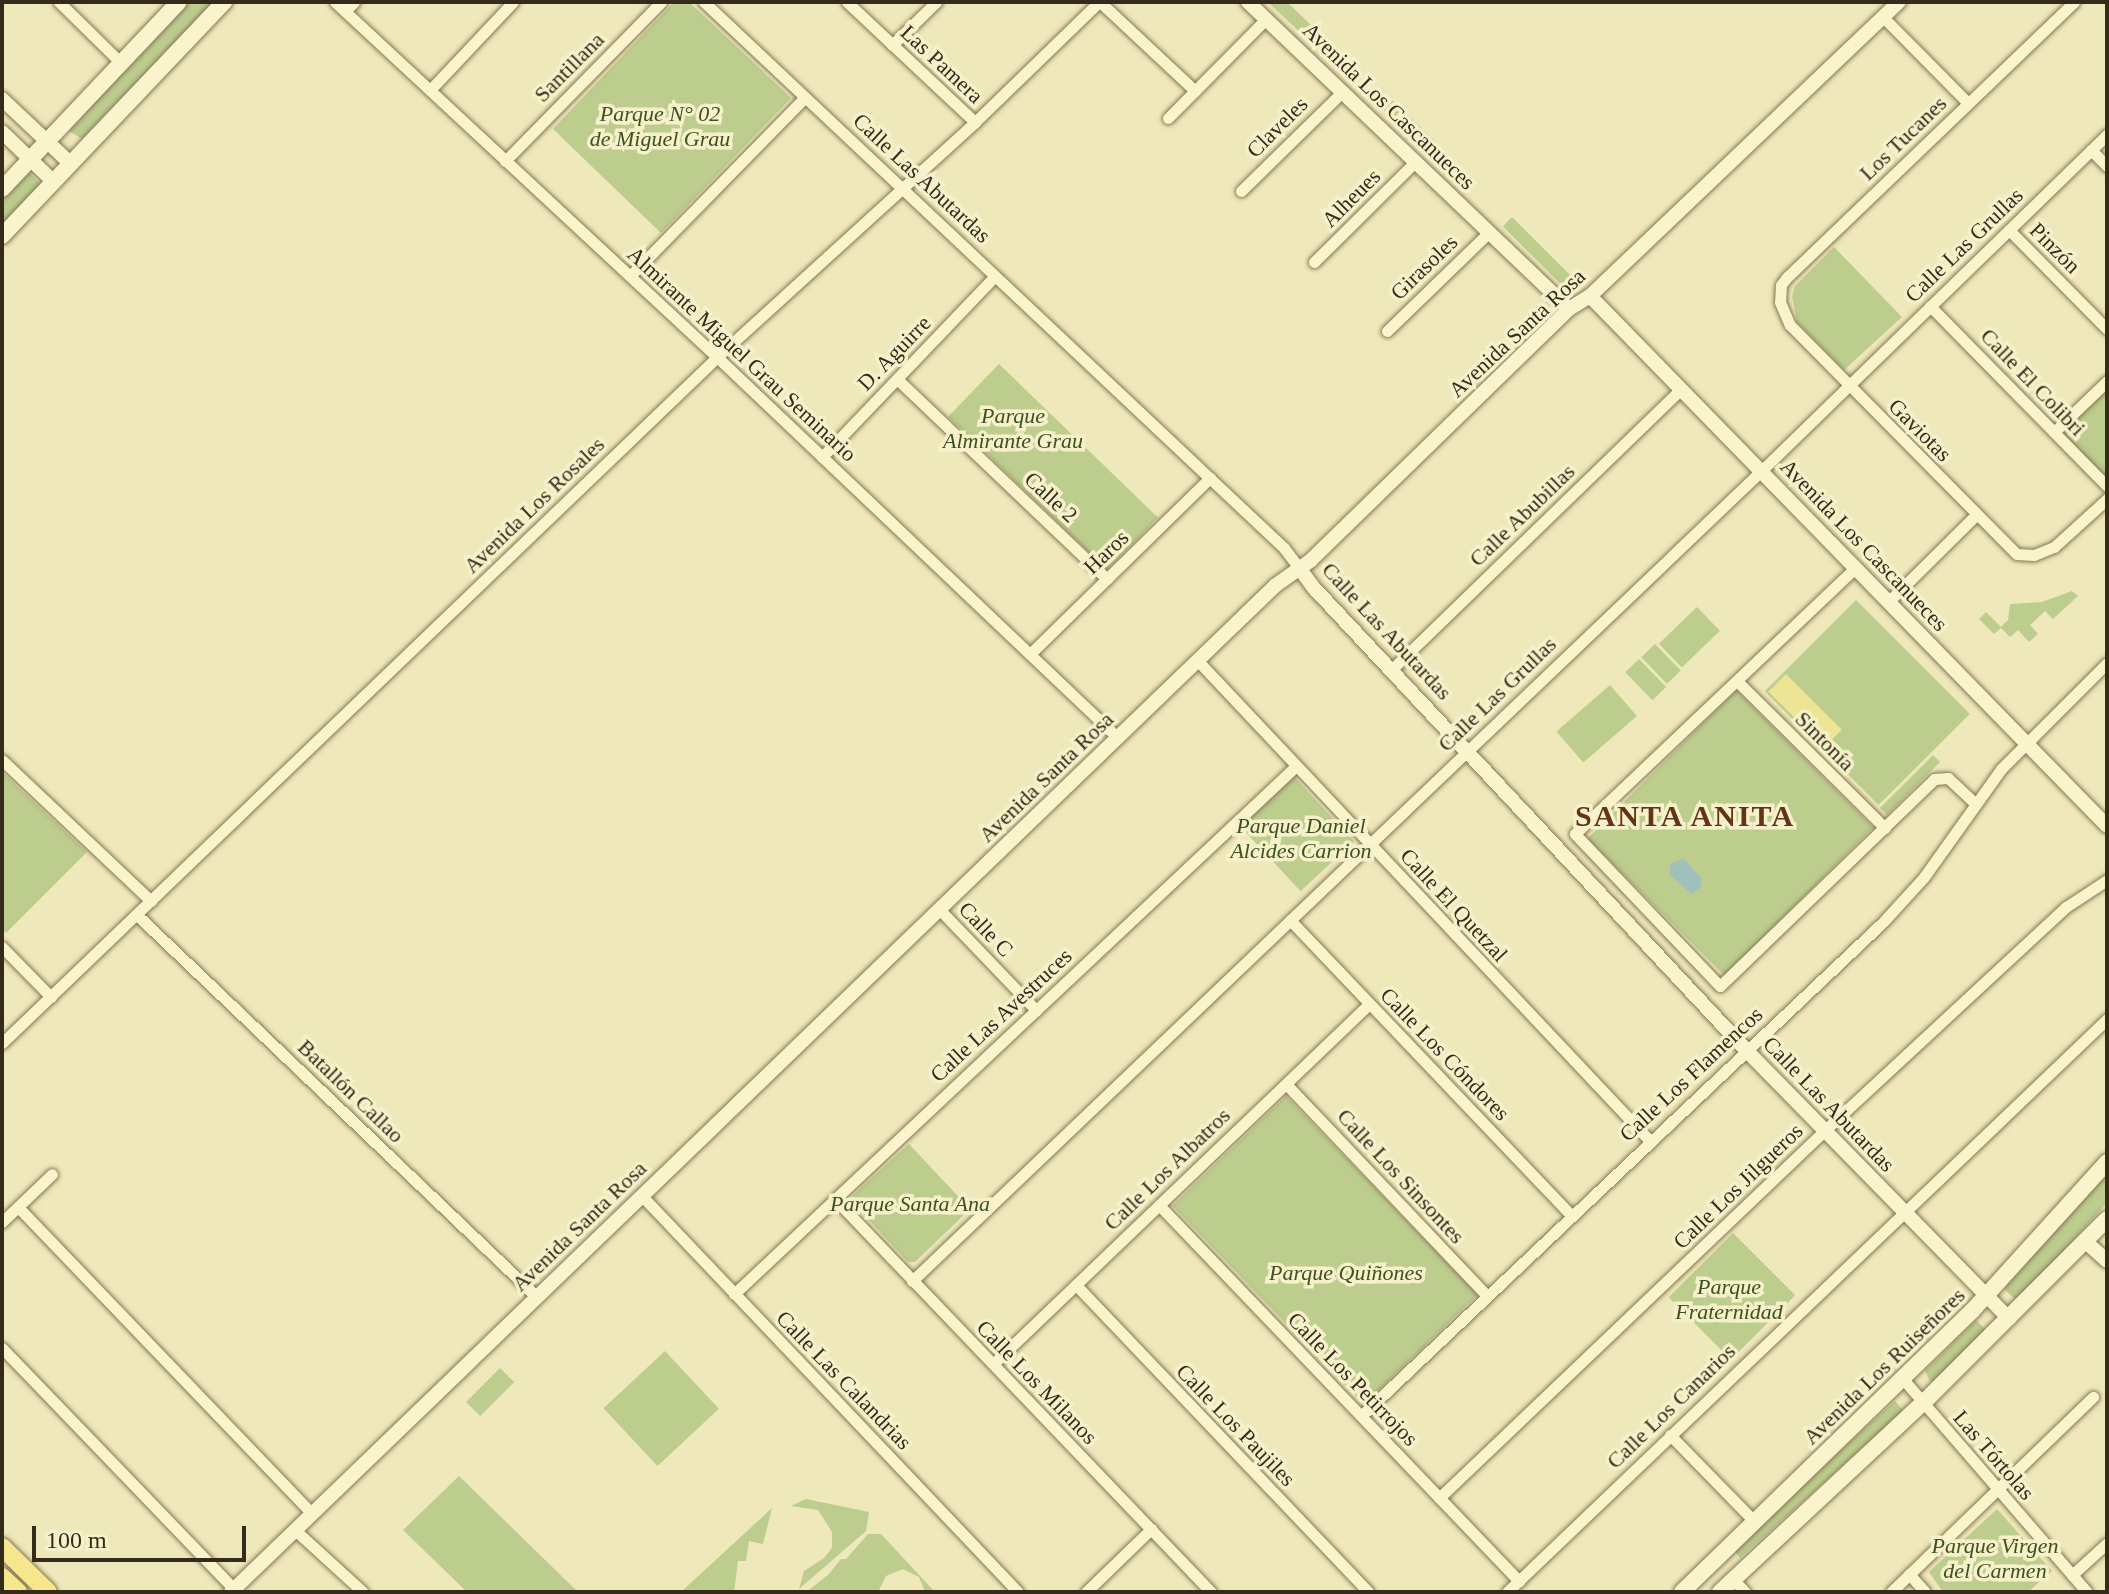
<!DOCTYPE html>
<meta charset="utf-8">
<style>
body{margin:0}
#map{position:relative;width:2109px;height:1594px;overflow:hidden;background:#efe8ba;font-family:"Times New Roman",serif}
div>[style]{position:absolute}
.green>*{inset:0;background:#bccd8e;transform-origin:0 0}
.sand>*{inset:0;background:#ede495;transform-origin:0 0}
.water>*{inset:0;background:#9fc0bb}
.roads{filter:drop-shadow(0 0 2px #867754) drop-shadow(0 0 2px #867754)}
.minor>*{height:11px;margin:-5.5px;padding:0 5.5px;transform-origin:5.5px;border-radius:5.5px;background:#faf4cd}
.tertiary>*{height:14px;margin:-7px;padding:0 7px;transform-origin:7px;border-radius:7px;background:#faf4cd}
.secondary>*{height:16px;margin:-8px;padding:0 8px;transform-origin:8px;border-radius:8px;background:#faf4cd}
.primary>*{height:18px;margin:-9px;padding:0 9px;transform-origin:9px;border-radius:9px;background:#f6e78e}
span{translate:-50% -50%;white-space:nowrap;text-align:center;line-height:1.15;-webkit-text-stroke:7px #f6f1ca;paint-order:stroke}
.street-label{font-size:22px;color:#352b1a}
.park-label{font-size:22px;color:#3d521f;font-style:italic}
.district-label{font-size:30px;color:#633417;font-weight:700;letter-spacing:2px}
.frame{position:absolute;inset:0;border:4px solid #352b1a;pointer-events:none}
.scale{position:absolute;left:32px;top:1526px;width:214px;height:36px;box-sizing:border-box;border:4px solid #352b1a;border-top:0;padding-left:10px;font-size:24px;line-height:28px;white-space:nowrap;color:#352b1a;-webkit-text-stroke:6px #f6f1ca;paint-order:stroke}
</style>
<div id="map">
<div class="green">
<i style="clip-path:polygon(187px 2px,214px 2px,82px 139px,69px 131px)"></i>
<i style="clip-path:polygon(674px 2px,689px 2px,791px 98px,661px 233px,553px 129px)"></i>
<i style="clip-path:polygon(1268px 2px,1287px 2px,1337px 50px,1321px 52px)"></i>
<i style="clip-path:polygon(1392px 100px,1435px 141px,1421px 146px,1383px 109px)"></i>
<i style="clip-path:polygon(29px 172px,40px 184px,2px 225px,2px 199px)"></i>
<i style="left:1512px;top:217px;width:86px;height:13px;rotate:45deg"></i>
<i style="clip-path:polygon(1834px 247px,1902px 317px,1844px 370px,1797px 322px,1792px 296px,1795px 286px)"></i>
<i style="left:999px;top:364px;width:221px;height:73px;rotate:44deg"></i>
<i style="clip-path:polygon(2107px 388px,2107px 479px,2065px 438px,2064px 429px)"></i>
<i style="clip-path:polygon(2072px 591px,2078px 596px,2053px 619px,2045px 611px,2030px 625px,2038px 634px,2029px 642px,2018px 630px,2010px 637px,2001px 628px,1994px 634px,1979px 619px,1986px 612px,2001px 627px,2008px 620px,2010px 604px,2042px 602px)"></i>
<i style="left:1856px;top:600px;width:161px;height:129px;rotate:45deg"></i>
<i style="left:1697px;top:607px;width:33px;height:53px;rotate:46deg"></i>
<i style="left:1655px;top:644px;width:37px;height:19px;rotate:46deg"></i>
<i style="left:1639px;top:659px;width:39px;height:19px;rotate:46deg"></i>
<i style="left:1610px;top:685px;width:41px;height:71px;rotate:49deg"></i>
<i style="left:1736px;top:690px;width:194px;height:210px;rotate:45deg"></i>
<i style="left:1933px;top:755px;width:10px;height:75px;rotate:45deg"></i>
<i style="clip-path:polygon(2px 772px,87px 852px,6px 933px,2px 929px)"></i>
<i style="left:1294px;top:777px;width:88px;height:73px;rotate:47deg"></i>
<i style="left:1286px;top:1096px;width:276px;height:158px;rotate:46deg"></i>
<i style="clip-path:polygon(909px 1144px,970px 1209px,915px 1262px,908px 1262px,853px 1203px,852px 1196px)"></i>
<i style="clip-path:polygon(2107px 1171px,2107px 1203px,2019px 1299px,2015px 1299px,2005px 1290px,2005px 1285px)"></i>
<i style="left:1733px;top:1233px;width:88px;height:91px;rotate:45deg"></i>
<i style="clip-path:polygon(1976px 1320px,1987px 1331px,1935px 1381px,1930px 1381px,1925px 1371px)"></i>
<i style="left:665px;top:1351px;width:79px;height:84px;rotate:47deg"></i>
<i style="left:500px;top:1368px;width:20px;height:48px;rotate:45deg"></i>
<i style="left:1895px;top:1401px;width:13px;height:220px;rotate:48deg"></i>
<i style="clip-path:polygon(459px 1476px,578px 1592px,467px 1592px,403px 1530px)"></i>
<i style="clip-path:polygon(806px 1499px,869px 1512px,866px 1531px,799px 1589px,804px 1571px,824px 1558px,832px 1548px,832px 1532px,818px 1510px,791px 1506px)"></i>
<i style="clip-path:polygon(772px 1508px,763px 1544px,749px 1541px,746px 1561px,738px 1561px,734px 1592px,681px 1592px)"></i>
<i style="clip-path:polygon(1997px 1509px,2052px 1571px,2028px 1592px,1943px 1592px,1929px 1572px)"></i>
<i style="clip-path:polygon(868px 1534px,881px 1534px,935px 1592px,925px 1592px,919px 1577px,903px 1569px,886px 1576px,878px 1592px,806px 1592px,828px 1575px,841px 1559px,846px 1559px)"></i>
</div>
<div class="sand">
<i style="left:1786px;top:674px;width:79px;height:25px;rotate:45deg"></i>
</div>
<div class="water">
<i style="clip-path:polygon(1684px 859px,1701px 878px,1701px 887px,1691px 894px,1669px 874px,1671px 863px)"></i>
</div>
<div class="roads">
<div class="minor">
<i style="left:59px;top:2px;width:87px;rotate:44.5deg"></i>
<i style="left:335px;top:2px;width:521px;rotate:42.9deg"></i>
<i style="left:717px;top:357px;width:553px;rotate:43.53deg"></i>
<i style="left:704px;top:2px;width:797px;rotate:43.27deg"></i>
<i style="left:1284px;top:548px;width:26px;rotate:53deg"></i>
<i style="left:847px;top:2px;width:175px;rotate:43.2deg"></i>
<i style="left:1100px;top:2px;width:130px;rotate:43.1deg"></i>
<i style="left:2074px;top:2px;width:397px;rotate:136.2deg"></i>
<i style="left:1787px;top:277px;width:10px;rotate:127deg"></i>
<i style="left:1781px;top:285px;width:17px;rotate:93deg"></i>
<i style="left:1780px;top:302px;width:25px;rotate:67deg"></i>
<i style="left:1790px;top:325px;width:322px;rotate:45.3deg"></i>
<i style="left:2017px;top:554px;width:17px;rotate:3deg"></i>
<i style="left:2034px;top:555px;width:22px;rotate:-22deg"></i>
<i style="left:2054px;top:547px;width:72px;rotate:-42.2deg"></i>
<i style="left:345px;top:11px;width:13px;rotate:-45deg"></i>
<i style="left:1883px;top:17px;width:121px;rotate:45.3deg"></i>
<i style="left:892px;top:45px;width:62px;rotate:-44.3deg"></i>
<i style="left:430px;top:90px;width:121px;rotate:-46.7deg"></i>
<i style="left:1168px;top:118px;width:139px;rotate:-45.3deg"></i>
<i style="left:2091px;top:150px;width:23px;rotate:45deg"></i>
<i style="left:505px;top:161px;width:223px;rotate:-45.5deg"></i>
<i style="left:1241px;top:191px;width:141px;rotate:-44.4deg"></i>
<i style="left:2009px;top:230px;width:139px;rotate:45.3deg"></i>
<i style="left:1314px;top:262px;width:142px;rotate:-44.7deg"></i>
<i style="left:630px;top:276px;width:250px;rotate:-45.6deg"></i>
<i style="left:1930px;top:306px;width:252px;rotate:45.5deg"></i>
<i style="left:1387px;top:331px;width:142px;rotate:-44.1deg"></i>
<i style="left:897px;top:379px;width:290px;rotate:43.6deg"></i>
<i style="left:2054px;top:432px;width:74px;rotate:-43.9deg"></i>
<i style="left:822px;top:457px;width:250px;rotate:-46.3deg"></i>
<i style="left:1855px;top:568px;width:386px;rotate:136.5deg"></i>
<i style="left:1575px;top:834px;width:210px;rotate:46.4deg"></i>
<i style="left:1720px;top:986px;width:298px;rotate:-44deg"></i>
<i style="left:1934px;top:779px;width:14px;rotate:-4deg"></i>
<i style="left:1948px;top:778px;width:38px;rotate:43deg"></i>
<i style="left:1888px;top:602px;width:124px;rotate:-44.7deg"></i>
<i style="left:1030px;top:654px;width:252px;rotate:-44.4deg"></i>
<i style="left:1198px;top:661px;width:659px;rotate:46.72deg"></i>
<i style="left:1391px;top:670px;width:404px;rotate:-44.1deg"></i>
<i style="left:1738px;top:682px;width:207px;rotate:44.8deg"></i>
<i style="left:2px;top:760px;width:205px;rotate:43.4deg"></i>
<i style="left:940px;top:910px;width:139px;rotate:46.2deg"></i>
<i style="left:137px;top:915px;width:553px;rotate:43.68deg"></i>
<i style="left:1290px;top:920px;width:407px;rotate:46.4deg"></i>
<i style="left:2px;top:947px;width:70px;rotate:45.6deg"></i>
<i style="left:2px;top:1043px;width:991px;rotate:-43.81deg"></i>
<i style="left:717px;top:357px;width:349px;rotate:-42.3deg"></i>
<i style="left:975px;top:122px;width:173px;rotate:-44.1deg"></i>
<i style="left:1286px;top:1084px;width:292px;rotate:46.5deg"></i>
<i style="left:642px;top:1196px;width:546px;rotate:46.48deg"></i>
<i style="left:835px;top:1199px;width:544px;rotate:46.27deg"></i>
<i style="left:1159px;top:1205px;width:521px;rotate:46.25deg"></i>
<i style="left:18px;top:1207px;width:425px;rotate:46.2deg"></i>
<i style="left:2px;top:1222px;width:69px;rotate:-43.8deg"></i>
<i style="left:912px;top:1281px;width:1173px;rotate:-43.65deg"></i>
<i style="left:1761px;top:471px;width:483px;rotate:-44.2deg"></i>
<i style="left:1076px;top:1285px;width:424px;rotate:46.4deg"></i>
<i style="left:734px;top:1294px;width:771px;rotate:-43.21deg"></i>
<i style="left:2px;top:1348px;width:335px;rotate:46.1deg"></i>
<i style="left:993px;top:1364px;width:521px;rotate:-43.75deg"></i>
<i style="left:1903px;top:1379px;width:281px;rotate:49.2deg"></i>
<i style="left:1361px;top:1416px;width:720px;rotate:-43.42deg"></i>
<i style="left:1884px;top:921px;width:59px;rotate:-47.7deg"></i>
<i style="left:1924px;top:877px;width:133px;rotate:-54.5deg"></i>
<i style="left:2001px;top:769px;width:150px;rotate:-45deg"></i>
<i style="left:1670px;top:1435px;width:120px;rotate:45.7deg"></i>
<i style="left:1439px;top:1498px;width:532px;rotate:-43.63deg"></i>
<i style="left:1824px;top:1131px;width:330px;rotate:-42.8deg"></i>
<i style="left:2066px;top:907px;width:49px;rotate:-33.4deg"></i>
<i style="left:295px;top:1530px;width:92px;rotate:42.4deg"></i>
<i style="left:1909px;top:1574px;width:24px;rotate:48deg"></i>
<i style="left:2072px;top:1575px;width:47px;rotate:-42.4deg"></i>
<i style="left:1733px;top:1579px;width:18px;rotate:47deg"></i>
<i style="left:1086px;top:1592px;width:91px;rotate:-44.1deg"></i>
<i style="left:1507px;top:1592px;width:830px;rotate:-43.68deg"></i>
<i style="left:1891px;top:1592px;width:281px;rotate:-44deg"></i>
</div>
<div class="tertiary">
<i style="left:1248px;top:2px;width:444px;rotate:43.7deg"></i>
<i style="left:2px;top:99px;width:95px;rotate:43.3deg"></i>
<i style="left:2px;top:132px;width:72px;rotate:43.9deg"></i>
<i style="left:1590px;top:296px;width:740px;rotate:45.71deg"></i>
<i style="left:1300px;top:569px;width:24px;rotate:54deg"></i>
<i style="left:1314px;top:588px;width:633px;rotate:46.92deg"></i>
<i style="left:1746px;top:1050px;width:376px;rotate:45.6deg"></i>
<i style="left:2086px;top:1242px;width:28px;rotate:42deg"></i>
<i style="left:231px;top:1592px;width:1451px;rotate:-43.94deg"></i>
<i style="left:1276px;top:585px;width:42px;rotate:-35.2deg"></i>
<i style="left:1310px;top:561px;width:361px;rotate:-44.2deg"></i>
<i style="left:1569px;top:309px;width:25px;rotate:-32deg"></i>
<i style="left:1590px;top:296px;width:427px;rotate:-43.6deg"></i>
</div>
<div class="secondary">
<i style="left:2px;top:189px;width:257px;rotate:-46.6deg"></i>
<i style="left:2px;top:236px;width:323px;rotate:-46.5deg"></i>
<i style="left:1682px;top:1592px;width:404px;rotate:-44.1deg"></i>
<i style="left:1972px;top:1311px;width:201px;rotate:-47.8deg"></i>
<i style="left:1720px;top:1592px;width:277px;rotate:-43deg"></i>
<i style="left:1923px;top:1403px;width:260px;rotate:-45deg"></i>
</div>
<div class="primary">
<i style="left:2px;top:1547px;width:64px;rotate:44.4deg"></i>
<i style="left:2px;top:1577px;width:22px;rotate:43deg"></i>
</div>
</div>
<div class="street-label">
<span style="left:942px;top:64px;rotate:43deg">Las Pamera</span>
<span style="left:569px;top:67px;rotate:-45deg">Santillana</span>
<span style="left:1389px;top:106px;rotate:44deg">Avenida Los Cascanueces</span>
<span style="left:1277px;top:127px;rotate:-45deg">Claveles</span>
<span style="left:1903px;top:138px;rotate:-44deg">Los Tucanes</span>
<span style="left:922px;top:178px;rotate:43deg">Calle Las Abutardas</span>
<span style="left:1351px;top:198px;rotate:-45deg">Alheues</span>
<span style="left:1964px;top:245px;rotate:-44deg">Calle Las Grullas</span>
<span style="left:2055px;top:248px;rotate:45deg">Pinzón</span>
<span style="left:1424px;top:267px;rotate:-44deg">Girasoles</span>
<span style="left:1517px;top:333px;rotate:-43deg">Avenida Santa Rosa</span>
<span style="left:894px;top:353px;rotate:-46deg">D. Aguirre</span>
<span style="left:742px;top:354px;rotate:43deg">Almirante Miguel Grau Seminario</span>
<span style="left:2033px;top:382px;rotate:46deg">Calle El Colibri</span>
<span style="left:1920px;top:430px;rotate:45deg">Gaviotas</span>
<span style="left:1051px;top:497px;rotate:43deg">Calle 2</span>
<span style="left:534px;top:505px;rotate:-44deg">Avenida Los Rosales</span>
<span style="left:1522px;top:515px;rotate:-44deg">Calle Abubillas</span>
<span style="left:1864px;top:545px;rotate:46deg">Avenida Los Cascanueces</span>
<span style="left:1106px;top:552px;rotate:-44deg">Haros</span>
<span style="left:1387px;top:631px;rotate:47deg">Calle Las Abutardas</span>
<span style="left:1497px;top:694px;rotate:-44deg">Calle Las Grullas</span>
<span style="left:1825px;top:741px;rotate:45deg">Sintonía</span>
<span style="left:1046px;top:777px;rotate:-44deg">Avenida Santa Rosa</span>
<span style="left:1454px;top:905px;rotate:47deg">Calle El Quetzal</span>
<span style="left:986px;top:929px;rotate:46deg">Calle C</span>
<span style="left:1001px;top:1015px;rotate:-43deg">Calle Las Avestruces</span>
<span style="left:1445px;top:1054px;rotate:46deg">Calle Los Cóndores</span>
<span style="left:1691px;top:1074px;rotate:-43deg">Calle Los Flamencos</span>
<span style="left:351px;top:1091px;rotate:44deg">Batallón Callao</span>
<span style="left:1829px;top:1104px;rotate:46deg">Calle Las Abutardas</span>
<span style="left:1167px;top:1169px;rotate:-44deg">Calle Los Albatros</span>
<span style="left:1401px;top:1176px;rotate:47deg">Calle Los Sinsontes</span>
<span style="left:1738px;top:1186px;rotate:-44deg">Calle Los Jilgueros</span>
<span style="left:579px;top:1226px;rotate:-44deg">Avenida Santa Rosa</span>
<span style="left:1884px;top:1366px;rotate:-44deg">Avenida Los Ruiseñores</span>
<span style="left:1353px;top:1379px;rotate:46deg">Calle Los Petirrojos</span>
<span style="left:844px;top:1380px;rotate:46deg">Calle Las Calandrias</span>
<span style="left:1037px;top:1382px;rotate:46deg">Calle Los Milanos</span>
<span style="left:1671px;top:1406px;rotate:-44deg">Calle Los Canarios</span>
<span style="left:1236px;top:1425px;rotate:46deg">Calle Los Paujiles</span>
<span style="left:1994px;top:1455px;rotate:49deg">Las Tórtolas</span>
</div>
<div class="park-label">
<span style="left:660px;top:126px">Parque N° 02<br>de Miguel Grau</span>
<span style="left:1013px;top:428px">Parque<br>Almirante Grau</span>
<span style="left:1301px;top:838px">Parque Daniel<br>Alcides Carrion</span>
<span style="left:910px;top:1204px">Parque Santa Ana</span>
<span style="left:1346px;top:1273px">Parque Quiñones</span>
<span style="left:1729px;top:1299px">Parque<br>Fraternidad</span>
<span style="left:1995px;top:1558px">Parque Virgen<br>del Carmen</span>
</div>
<div class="district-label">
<span style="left:1685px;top:816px">SANTA ANITA</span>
</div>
<div class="frame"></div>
<div class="scale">100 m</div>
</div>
